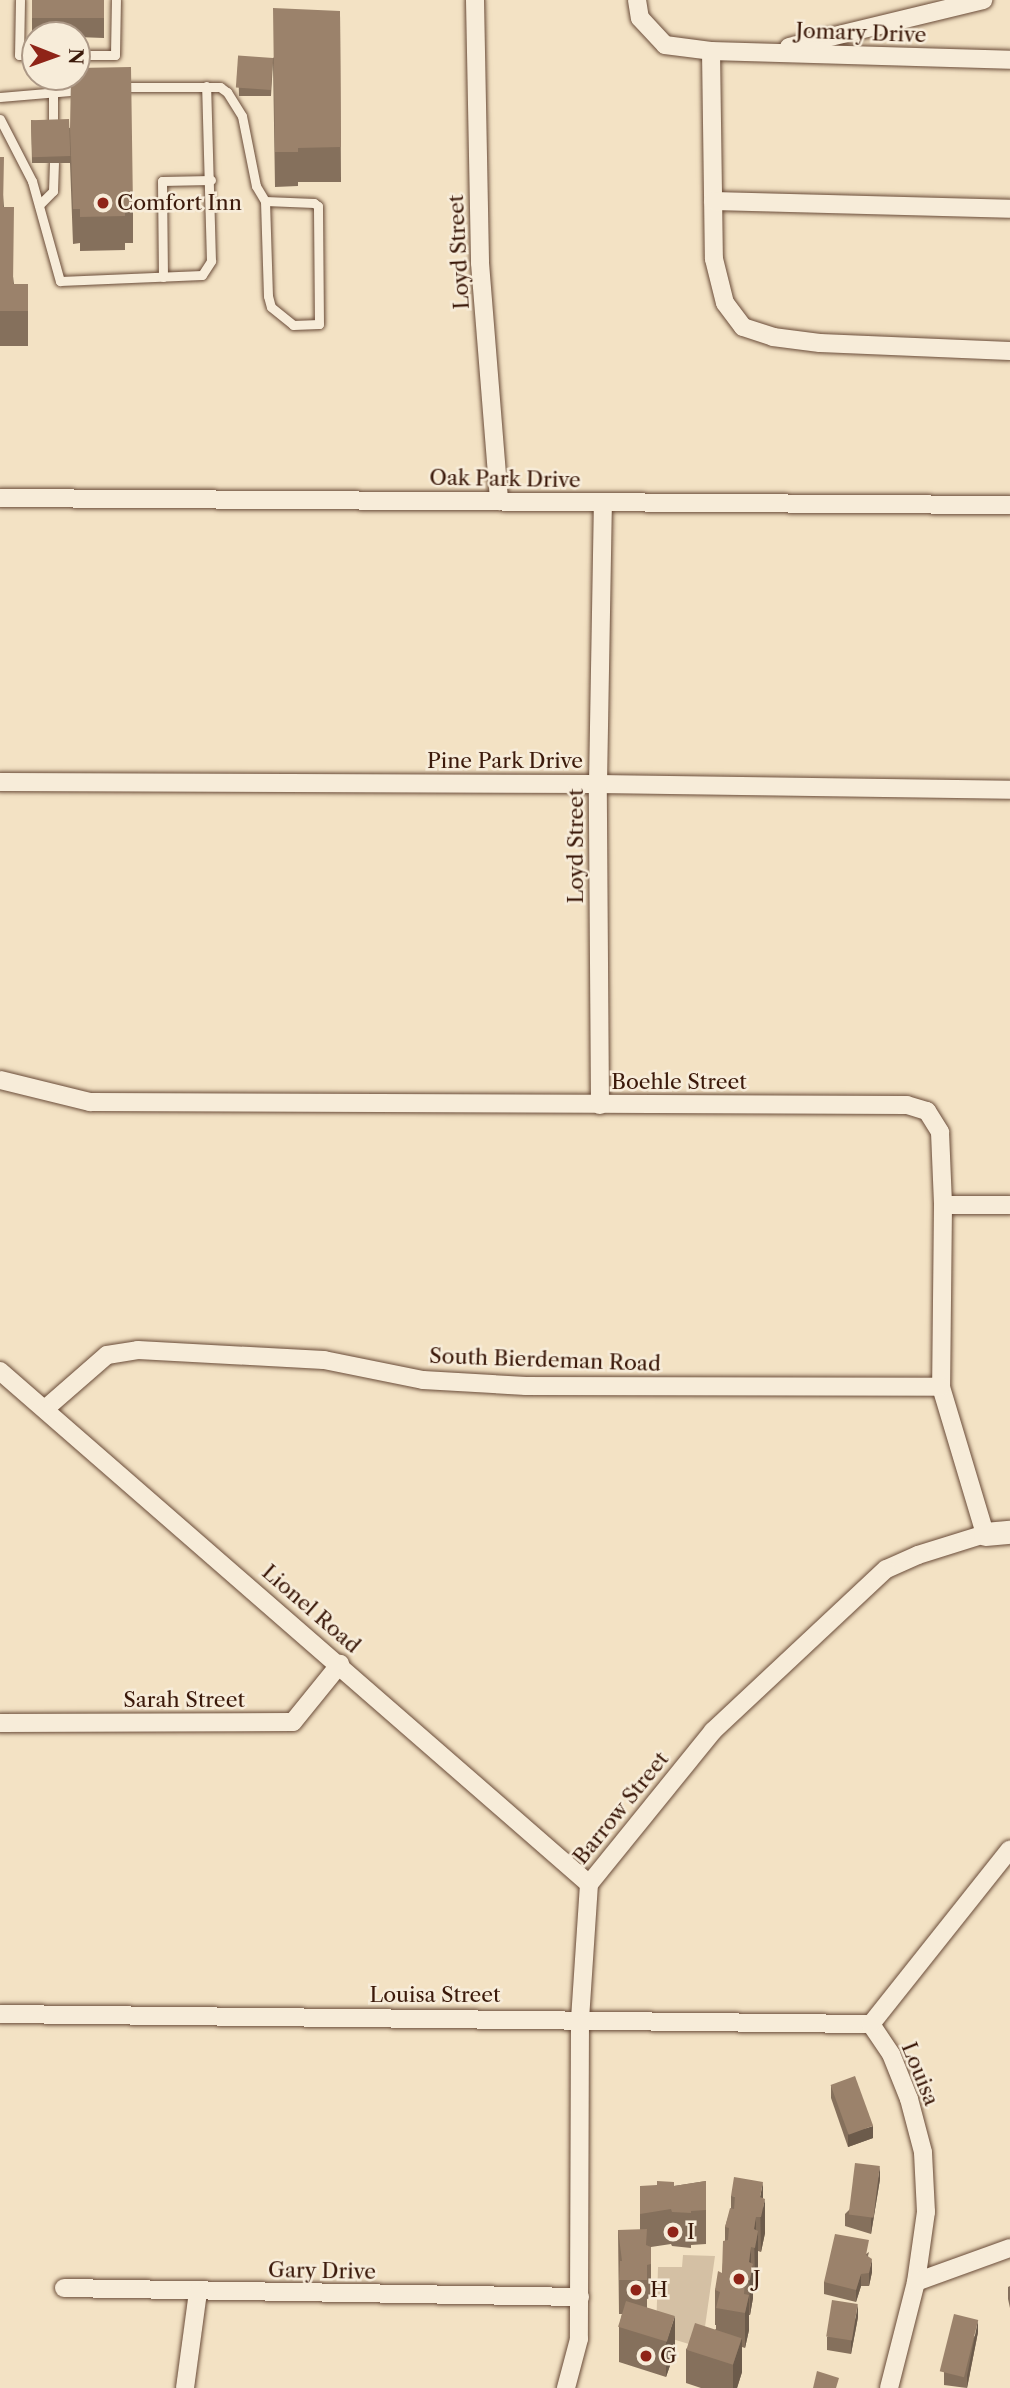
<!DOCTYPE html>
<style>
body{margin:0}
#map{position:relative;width:1010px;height:2388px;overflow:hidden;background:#f3e2c4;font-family:"Libre Caslon Text",serif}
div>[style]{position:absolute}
.green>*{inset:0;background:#d4c0a4}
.roads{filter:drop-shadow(0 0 2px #694b38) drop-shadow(0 0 2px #694b38)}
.service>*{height:9px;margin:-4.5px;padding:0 4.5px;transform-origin:4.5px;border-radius:4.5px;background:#f7ecd9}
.minor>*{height:18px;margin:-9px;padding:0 9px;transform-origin:9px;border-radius:9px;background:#f7ecd9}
.tertiary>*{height:23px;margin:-11.5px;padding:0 11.5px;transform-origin:11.5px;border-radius:11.5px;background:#f7ecd9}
.wall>*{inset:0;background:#85705c}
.shaded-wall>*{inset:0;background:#6c5b4b}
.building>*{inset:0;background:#9b826b;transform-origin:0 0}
.dots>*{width:19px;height:19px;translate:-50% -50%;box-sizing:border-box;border:4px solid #f7ecd9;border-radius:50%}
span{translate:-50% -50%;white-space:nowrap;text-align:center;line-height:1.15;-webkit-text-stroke:5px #f7ecd9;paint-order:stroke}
.street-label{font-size:21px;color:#3b190a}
.poi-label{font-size:21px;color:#3b190a}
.left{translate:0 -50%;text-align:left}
.north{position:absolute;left:21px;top:21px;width:70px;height:70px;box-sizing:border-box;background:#f7ecd9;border:2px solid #ac9886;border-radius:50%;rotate:91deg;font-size:19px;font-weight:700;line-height:28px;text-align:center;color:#3b190a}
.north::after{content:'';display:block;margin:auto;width:24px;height:32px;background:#8f2418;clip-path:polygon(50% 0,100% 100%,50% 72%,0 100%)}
</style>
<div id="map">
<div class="green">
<i style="clip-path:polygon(683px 2255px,715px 2256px,702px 2348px,656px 2334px,658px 2267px,682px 2267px)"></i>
</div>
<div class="roads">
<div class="service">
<i style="left:20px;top:0;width:55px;rotate:91deg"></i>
<i style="left:19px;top:55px;width:16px"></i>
<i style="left:77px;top:55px;width:38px"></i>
<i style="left:115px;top:55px;width:55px;rotate:-89deg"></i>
<i style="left:120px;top:87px;width:100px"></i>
<i style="left:220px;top:87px;width:9px;rotate:36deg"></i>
<i style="left:227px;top:92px;width:28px;rotate:58deg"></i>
<i style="left:242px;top:116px;width:71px;rotate:78.7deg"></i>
<i style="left:256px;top:186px;width:17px;rotate:59deg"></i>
<i style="left:265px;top:201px;width:95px;rotate:88.2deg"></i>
<i style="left:268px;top:296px;width:11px;rotate:75deg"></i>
<i style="left:271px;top:307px;width:28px;rotate:39deg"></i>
<i style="left:293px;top:325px;width:26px;rotate:-2deg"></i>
<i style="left:319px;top:324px;width:118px;rotate:-90.5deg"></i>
<i style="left:318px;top:206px;width:5px;rotate:-143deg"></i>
<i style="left:314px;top:203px;width:49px;rotate:-177.7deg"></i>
<i style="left:0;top:97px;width:82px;rotate:-4.9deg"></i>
<i style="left:0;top:119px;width:70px;rotate:62.7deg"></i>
<i style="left:32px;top:181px;width:104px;rotate:74.4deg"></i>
<i style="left:60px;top:281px;width:142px;rotate:-2.4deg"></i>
<i style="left:202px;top:275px;width:17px;rotate:-57deg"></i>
<i style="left:211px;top:261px;width:175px;rotate:-91.6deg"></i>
<i style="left:53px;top:126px;width:32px;rotate:-90deg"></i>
<i style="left:39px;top:205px;width:20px;rotate:-45deg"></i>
<i style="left:53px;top:191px;width:28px;rotate:-88deg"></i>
<i style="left:163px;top:277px;width:96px;rotate:-90.6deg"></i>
<i style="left:162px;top:181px;width:49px;rotate:-1.2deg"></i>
</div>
<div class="minor">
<i style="left:475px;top:0;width:263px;rotate:88.9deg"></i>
<i style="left:480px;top:263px;width:239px;rotate:85.4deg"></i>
<i style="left:637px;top:0;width:18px;rotate:81deg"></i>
<i style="left:640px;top:18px;width:37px;rotate:47deg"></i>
<i style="left:665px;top:45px;width:46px;rotate:7.4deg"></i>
<i style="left:711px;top:51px;width:299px;rotate:1.7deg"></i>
<i style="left:789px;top:47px;width:200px;rotate:-13.6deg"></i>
<i style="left:711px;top:51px;width:208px;rotate:89.2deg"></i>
<i style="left:714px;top:259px;width:45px;rotate:76deg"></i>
<i style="left:725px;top:303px;width:30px;rotate:53deg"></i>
<i style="left:743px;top:327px;width:32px;rotate:18deg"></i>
<i style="left:773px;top:337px;width:47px;rotate:7.3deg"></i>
<i style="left:820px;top:343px;width:190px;rotate:2.4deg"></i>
<i style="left:713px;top:201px;width:297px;rotate:1.5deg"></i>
<i style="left:0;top:498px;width:1010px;rotate:0.4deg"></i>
<i style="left:0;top:782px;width:598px;rotate:0.19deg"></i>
<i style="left:598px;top:784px;width:412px;rotate:0.8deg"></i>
<i style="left:0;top:1080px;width:93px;rotate:13.7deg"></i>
<i style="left:90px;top:1102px;width:817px;rotate:0.21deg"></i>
<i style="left:907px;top:1105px;width:21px;rotate:17deg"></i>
<i style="left:927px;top:1111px;width:25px;rotate:58deg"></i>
<i style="left:940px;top:1132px;width:73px;rotate:87.6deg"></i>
<i style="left:943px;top:1205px;width:182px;rotate:90.6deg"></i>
<i style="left:941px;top:1387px;width:153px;rotate:73.3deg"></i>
<i style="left:985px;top:1534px;width:70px;rotate:162.6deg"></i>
<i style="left:918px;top:1555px;width:35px;rotate:156deg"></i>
<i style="left:886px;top:1569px;width:237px;rotate:136.9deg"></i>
<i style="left:713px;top:1731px;width:197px;rotate:129deg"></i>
<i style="left:589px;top:1884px;width:135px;rotate:93.8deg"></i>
<i style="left:580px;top:2019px;width:320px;rotate:90.2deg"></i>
<i style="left:579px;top:2339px;width:51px;rotate:104.9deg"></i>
<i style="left:600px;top:1105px;width:321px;rotate:-90.4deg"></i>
<i style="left:598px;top:784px;width:281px;rotate:-89deg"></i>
<i style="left:943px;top:1205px;width:67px"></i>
<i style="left:0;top:1371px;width:781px;rotate:41.05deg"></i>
<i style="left:45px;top:1409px;width:82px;rotate:-41.1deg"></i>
<i style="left:107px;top:1355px;width:31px;rotate:-9deg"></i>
<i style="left:138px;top:1350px;width:186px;rotate:3.1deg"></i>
<i style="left:324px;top:1360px;width:101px;rotate:11.4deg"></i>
<i style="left:423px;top:1380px;width:103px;rotate:3.3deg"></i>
<i style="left:526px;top:1386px;width:415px;rotate:0.1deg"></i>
<i style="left:0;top:1723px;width:293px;rotate:-0.2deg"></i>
<i style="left:293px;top:1722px;width:75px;rotate:-51deg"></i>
<i style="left:0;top:2014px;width:871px;rotate:0.66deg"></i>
<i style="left:916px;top:2282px;width:71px;rotate:-81.9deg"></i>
<i style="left:926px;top:2212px;width:60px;rotate:-92.9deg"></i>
<i style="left:923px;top:2152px;width:55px;rotate:-104.8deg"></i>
<i style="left:909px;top:2099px;width:48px;rotate:-111.8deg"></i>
<i style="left:891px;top:2054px;width:36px;rotate:-124deg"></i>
<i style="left:871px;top:2024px;width:223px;rotate:-51.5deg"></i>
<i style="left:64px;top:2288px;width:516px;rotate:1deg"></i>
<i style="left:185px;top:2388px;width:97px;rotate:-82.3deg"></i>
<i style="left:889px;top:2388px;width:109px;rotate:-75.7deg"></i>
<i style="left:916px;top:2282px;width:100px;rotate:-19.9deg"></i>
</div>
<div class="tertiary">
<i style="left:985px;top:1534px;width:25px;rotate:-5deg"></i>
</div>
</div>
<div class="wall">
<i style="clip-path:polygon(32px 0,104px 0,104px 38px,77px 37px,77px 35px,35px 35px,35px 37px,32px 37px)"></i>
<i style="clip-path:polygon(340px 11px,341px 182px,298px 182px,298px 186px,275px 187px,273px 62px,271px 96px,239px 96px,238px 59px,273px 58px)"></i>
<i style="clip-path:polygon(31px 120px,70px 128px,133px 208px,133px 243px,125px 243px,125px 250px,80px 251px,80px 243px,73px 244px,70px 163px,32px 163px)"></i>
<i style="clip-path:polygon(0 157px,4px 207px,14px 284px,28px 284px,28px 346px,0 346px)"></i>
<i style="clip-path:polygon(831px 2085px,873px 2138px,848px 2147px,831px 2098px)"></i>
<i style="clip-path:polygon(880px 2179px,871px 2234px,845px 2226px,845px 2214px)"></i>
<i style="clip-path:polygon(706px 2181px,706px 2244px,691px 2245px,691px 2248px,672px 2246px,671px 2244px,651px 2247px,651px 2298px,647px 2299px,647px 2308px,675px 2351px,666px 2377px,619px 2362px,619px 2327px,622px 2314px,619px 2314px,618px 2230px,640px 2230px,640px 2186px,674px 2186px)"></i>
<i style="clip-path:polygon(731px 2196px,763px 2198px,765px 2233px,761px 2252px,758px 2251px,758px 2266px,755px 2282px,753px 2282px,753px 2298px,750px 2315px,749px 2315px,749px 2330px,745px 2348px,742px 2347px,742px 2372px,737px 2388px,701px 2388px,686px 2383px,686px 2349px,716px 2329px,716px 2325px,715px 2325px,715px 2290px,722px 2273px,725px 2241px,725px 2227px,731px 2208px)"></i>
<i style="clip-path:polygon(869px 2252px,868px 2256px,872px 2272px,869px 2286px,861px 2286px,856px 2302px,824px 2294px,824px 2282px)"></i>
<i style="clip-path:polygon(1010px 2286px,1010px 2308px,1008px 2299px,1008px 2287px)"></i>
<i style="clip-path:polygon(858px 2317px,851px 2354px,827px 2350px,827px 2337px)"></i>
<i style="clip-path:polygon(978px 2332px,967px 2388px,944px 2385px,944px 2372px)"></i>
</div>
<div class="shaded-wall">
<i style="clip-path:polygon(873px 2126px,873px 2138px,848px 2147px,848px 2134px)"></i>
<i style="clip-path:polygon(880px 2166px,880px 2179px,871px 2234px,871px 2221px)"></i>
<i style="clip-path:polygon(763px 2182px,763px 2208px,765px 2199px,765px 2233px,761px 2252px,760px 2197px)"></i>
<i style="clip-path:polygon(756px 2217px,756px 2242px,758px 2231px,758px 2266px,755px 2282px,754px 2229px)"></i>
<i style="clip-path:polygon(751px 2247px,751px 2272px,753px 2264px,753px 2298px,750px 2315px,749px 2262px)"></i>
<i style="clip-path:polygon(872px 2259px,872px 2272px,869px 2286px,869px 2273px)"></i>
<i style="clip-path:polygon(861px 2274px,861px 2286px,856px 2302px,856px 2290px)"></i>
<i style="clip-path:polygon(745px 2281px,745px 2312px,749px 2295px,749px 2330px,745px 2348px)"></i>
<i style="clip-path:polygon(858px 2304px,858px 2317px,851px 2354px,851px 2342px)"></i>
<i style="clip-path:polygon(675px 2316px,675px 2351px,666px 2377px,666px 2342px)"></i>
<i style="clip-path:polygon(978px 2320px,978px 2332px,967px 2388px,967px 2376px)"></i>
<i style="clip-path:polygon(742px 2338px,742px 2372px,737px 2388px,733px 2388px,733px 2364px)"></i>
</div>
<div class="building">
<i style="left:32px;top:0;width:72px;height:18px"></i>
<i style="clip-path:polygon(273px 8px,340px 11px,341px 147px,298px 148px,298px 152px,275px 152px)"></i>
<i style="left:273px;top:58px;width:32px;height:35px;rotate:94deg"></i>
<i style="clip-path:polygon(131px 67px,133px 208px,125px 208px,125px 216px,80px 217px,80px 209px,73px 209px,70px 128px,71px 77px,77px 77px,77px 68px)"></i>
<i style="left:69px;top:119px;width:37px;height:38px;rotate:88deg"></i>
<i style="clip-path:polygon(0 157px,4px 157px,3px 207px,14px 207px,13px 284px,28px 284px,28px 311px,0 311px)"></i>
<i style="left:855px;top:2076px;width:53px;height:26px;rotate:70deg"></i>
<i style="left:855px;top:2163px;width:25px;height:52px;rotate:7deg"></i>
<i style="clip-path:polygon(734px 2177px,763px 2182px,760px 2197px,765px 2199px,761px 2217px,756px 2217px,754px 2229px,758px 2231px,755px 2248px,751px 2247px,749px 2262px,753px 2264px,750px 2280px,745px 2281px,744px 2294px,749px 2295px,745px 2313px,716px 2308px,720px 2292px,715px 2290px,718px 2271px,722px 2273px,723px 2241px,728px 2240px,729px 2228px,725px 2227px,730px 2208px,734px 2209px,735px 2196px,731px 2196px)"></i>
<i style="clip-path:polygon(657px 2181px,674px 2182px,674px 2186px,706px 2181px,706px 2210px,691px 2211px,691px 2213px,672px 2212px,671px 2209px,640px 2214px,640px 2186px,657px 2185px)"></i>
<i style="clip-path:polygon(647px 2229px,646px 2245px,651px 2247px,651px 2264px,647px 2265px,647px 2280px,619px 2280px,620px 2261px,622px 2261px,618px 2230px)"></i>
<i style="clip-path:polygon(835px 2234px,869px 2240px,866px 2255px,872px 2259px,869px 2273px,861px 2274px,856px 2290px,824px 2282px)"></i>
<i style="left:832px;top:2300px;width:26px;height:37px;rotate:9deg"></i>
<i style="left:626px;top:2301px;width:51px;height:27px;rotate:17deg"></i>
<i style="left:954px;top:2314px;width:25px;height:59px;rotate:14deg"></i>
<i style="left:695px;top:2323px;width:49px;height:28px;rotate:18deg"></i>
<i style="clip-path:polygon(817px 2371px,839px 2378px,836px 2388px,813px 2388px)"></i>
</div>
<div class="dots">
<i style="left:103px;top:203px;background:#8f2418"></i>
<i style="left:673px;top:2232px;background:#8f2418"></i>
<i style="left:739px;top:2279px;background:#8f2418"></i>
<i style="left:636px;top:2290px;background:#8f2418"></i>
<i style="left:646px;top:2356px;background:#8f2418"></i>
</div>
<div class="street-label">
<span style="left:861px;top:33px;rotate:2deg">Jomary Drive</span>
<span style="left:459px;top:252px;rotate:-93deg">Loyd Street</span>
<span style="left:505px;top:479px;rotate:1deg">Oak Park Drive</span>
<span style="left:505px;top:761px">Pine Park Drive</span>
<span style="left:576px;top:846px;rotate:-90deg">Loyd Street</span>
<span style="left:679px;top:1082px">Boehle Street</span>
<span style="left:545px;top:1360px;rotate:2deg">South Bierdeman Road</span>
<span style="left:311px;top:1609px;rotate:41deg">Lionel Road</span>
<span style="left:184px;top:1700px">Sarah Street</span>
<span style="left:621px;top:1808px;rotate:-51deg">Barrow Street</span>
<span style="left:435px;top:1995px">Louisa Street</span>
<span style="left:920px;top:2074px;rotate:68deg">Louisa</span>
<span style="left:322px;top:2271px;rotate:1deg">Gary Drive</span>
</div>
<div class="poi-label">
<span class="left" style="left:117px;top:203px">Comfort Inn</span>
<span class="left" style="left:687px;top:2232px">I</span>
<span class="left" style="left:753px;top:2279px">J</span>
<span class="left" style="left:650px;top:2290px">H</span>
<span class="left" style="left:660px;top:2356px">G</span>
</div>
<div class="north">N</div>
</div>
